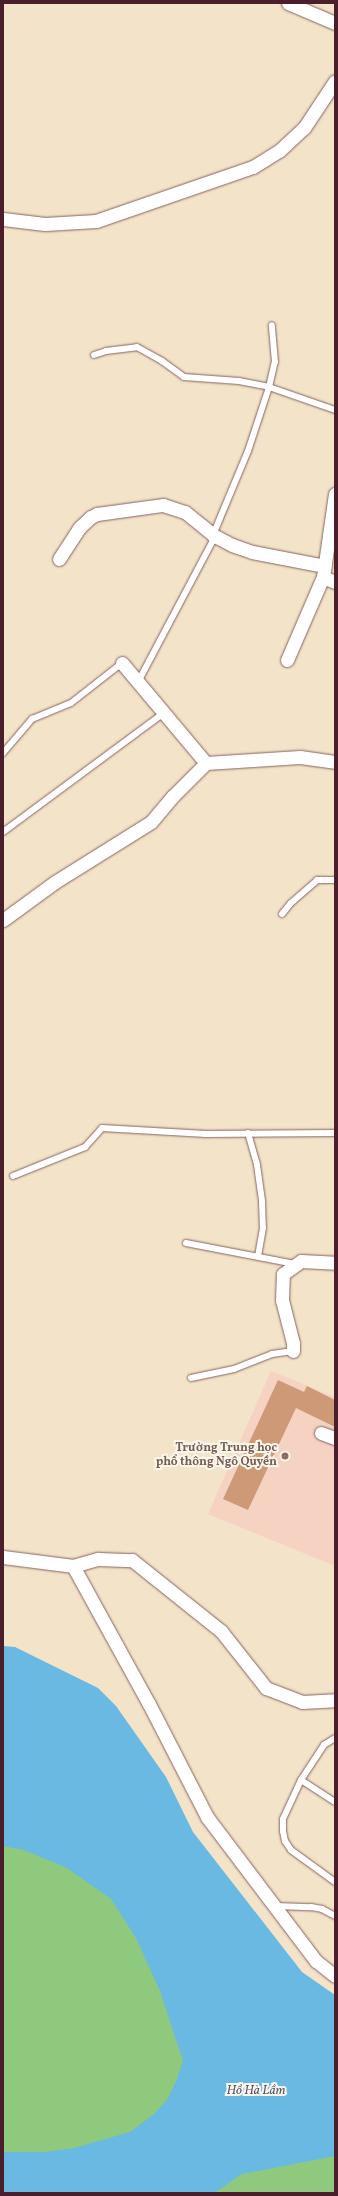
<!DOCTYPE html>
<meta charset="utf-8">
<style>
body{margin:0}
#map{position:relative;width:338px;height:2196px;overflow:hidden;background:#f3e3c8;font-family:Vollkorn,serif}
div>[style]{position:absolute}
.built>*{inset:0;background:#f6d2c3}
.green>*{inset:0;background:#8fc97d}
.water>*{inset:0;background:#69b9e3}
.building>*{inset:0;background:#cd9976}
.roads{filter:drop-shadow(0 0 1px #856462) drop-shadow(0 0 1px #856462)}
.lane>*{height:6px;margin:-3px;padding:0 3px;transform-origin:3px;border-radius:3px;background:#fff}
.street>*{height:13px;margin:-6.5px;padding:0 6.5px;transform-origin:6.5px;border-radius:6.5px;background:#fff}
.dots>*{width:11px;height:11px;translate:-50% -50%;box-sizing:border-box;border:2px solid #fbf7ec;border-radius:50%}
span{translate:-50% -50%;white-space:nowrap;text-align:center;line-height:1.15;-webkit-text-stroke:4px #fbf7ec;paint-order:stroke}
.education-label{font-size:12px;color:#785e54;font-weight:700}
.right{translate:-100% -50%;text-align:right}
.water-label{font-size:13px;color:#55556b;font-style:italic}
.frame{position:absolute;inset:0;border:4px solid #4a1f2b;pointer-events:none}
</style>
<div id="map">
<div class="built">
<i style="clip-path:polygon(271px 1371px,335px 1397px,335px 1566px,208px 1514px)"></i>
</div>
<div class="green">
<i style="clip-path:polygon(3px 1651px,202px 1846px,298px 1971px,335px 1996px,335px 2193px,3px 2193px)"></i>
</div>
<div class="water">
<i style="clip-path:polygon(3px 1646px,15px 1647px,98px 1688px,116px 1706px,166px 1777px,193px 1832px,302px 1972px,335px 1995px,335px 2156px,242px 2174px,214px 2193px,3px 2193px,3px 2152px,45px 2152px,74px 2148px,130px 2132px,153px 2115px,167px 2100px,177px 2079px,183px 2061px,160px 1991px,136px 1938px,111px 1899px,67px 1868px,24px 1850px,3px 1846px)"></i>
</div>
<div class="building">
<i style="clip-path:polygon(278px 1380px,304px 1392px,307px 1386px,335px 1400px,335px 1427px,296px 1408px,248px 1510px,223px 1499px)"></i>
</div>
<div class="roads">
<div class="lane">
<i style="left:94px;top:355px;width:13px;rotate:-18deg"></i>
<i style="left:106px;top:351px;width:31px;rotate:-7deg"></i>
<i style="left:137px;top:347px;width:29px;rotate:29deg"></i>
<i style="left:162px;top:361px;width:27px;rotate:36deg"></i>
<i style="left:184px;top:377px;width:55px;rotate:4.2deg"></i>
<i style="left:239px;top:381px;width:31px;rotate:11deg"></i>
<i style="left:269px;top:387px;width:70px;rotate:19.2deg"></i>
<i style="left:138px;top:682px;width:158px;rotate:-62.1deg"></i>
<i style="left:212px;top:542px;width:7px;rotate:-82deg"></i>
<i style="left:213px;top:535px;width:91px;rotate:-67.4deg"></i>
<i style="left:248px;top:451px;width:67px;rotate:-71.8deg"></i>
<i style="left:269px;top:387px;width:26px;rotate:-77deg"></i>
<i style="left:275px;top:362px;width:37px;rotate:-95deg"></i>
<i style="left:3px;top:753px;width:45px;rotate:-49.5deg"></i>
<i style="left:32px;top:719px;width:42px;rotate:-22.3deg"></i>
<i style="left:71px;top:703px;width:65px;rotate:-38.1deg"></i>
<i style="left:3px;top:832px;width:200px;rotate:-36.5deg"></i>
<i style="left:282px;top:914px;width:14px;rotate:-51deg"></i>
<i style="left:291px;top:903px;width:35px;rotate:-41deg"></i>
<i style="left:317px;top:880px;width:18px"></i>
<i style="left:248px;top:1133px;width:33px;rotate:74deg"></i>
<i style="left:257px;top:1165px;width:37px;rotate:82deg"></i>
<i style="left:262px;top:1202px;width:26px;rotate:88deg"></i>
<i style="left:263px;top:1228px;width:29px;rotate:100deg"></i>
<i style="left:13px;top:1176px;width:78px;rotate:-21.9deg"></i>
<i style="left:85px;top:1147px;width:25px;rotate:-48deg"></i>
<i style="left:102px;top:1128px;width:104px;rotate:3.3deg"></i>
<i style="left:206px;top:1134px;width:129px;rotate:-0.4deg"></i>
<i style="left:186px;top:1243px;width:111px;rotate:10.9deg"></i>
<i style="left:191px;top:1378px;width:44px;rotate:-11.8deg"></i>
<i style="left:234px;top:1369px;width:41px;rotate:-21.5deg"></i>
<i style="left:272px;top:1354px;width:21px;rotate:-8deg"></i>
<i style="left:335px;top:1738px;width:13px;rotate:148deg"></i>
<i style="left:324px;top:1745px;width:42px;rotate:123.3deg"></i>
<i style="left:301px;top:1780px;width:43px;rotate:114.8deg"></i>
<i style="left:283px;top:1819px;width:12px;rotate:90deg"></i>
<i style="left:283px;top:1831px;width:10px;rotate:79deg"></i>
<i style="left:285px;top:1841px;width:11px;rotate:56deg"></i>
<i style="left:291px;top:1850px;width:54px;rotate:36deg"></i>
<i style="left:301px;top:1780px;width:40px;rotate:32.9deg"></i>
<i style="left:275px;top:1906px;width:36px;rotate:2deg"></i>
<i style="left:311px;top:1907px;width:11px;rotate:10deg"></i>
<i style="left:322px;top:1909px;width:15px;rotate:28deg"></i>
</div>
<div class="street">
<i style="left:288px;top:3px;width:51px;rotate:23.1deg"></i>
<i style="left:3px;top:219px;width:42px;rotate:6.8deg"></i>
<i style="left:45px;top:224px;width:51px;rotate:-3.4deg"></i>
<i style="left:96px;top:221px;width:166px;rotate:-19deg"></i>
<i style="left:253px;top:167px;width:31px;rotate:-32deg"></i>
<i style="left:279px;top:151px;width:34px;rotate:-43deg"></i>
<i style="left:304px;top:128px;width:56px;rotate:-56.6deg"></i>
<i style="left:59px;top:559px;width:37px;rotate:-57deg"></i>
<i style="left:79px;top:528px;width:16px;rotate:-43deg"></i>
<i style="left:91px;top:517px;width:7px;rotate:-27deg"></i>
<i style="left:97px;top:514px;width:67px;rotate:-7.8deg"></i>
<i style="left:163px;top:505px;width:23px;rotate:18deg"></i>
<i style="left:185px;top:512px;width:36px;rotate:39deg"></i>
<i style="left:213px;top:535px;width:21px;rotate:28deg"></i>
<i style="left:232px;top:545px;width:21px;rotate:19deg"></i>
<i style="left:252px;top:552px;width:74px;rotate:10.9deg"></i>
<i style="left:323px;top:577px;width:13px;rotate:23deg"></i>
<i style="left:287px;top:660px;width:90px;rotate:-66.6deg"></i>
<i style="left:323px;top:577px;width:84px;rotate:-81.8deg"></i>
<i style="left:122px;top:663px;width:131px;rotate:50deg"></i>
<i style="left:3px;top:920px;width:64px;rotate:-36.2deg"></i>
<i style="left:55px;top:882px;width:113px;rotate:-32deg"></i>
<i style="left:151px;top:822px;width:34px;rotate:-50deg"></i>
<i style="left:173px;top:796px;width:47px;rotate:-45deg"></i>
<i style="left:206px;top:763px;width:94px;rotate:-3.7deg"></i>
<i style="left:300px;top:757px;width:35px;rotate:8deg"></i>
<i style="left:293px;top:1351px;width:8px;rotate:-90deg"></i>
<i style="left:293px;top:1343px;width:44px;rotate:-104.3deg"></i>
<i style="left:282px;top:1300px;width:26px;rotate:-88deg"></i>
<i style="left:283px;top:1274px;width:22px;rotate:-36deg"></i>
<i style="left:301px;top:1261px;width:34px;rotate:3deg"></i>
<i style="left:321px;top:1433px;width:15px;rotate:20deg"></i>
<i style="left:3px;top:1557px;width:71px;rotate:7.3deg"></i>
<i style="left:73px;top:1566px;width:26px;rotate:-16deg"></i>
<i style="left:98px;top:1559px;width:34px;rotate:2deg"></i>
<i style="left:132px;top:1560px;width:114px;rotate:38.6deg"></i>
<i style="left:221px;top:1631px;width:73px;rotate:51.7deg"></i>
<i style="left:266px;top:1688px;width:39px;rotate:21deg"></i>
<i style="left:302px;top:1702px;width:33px;rotate:-3deg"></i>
<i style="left:73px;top:1566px;width:158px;rotate:61.2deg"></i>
<i style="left:149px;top:1704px;width:127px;rotate:62.8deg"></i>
<i style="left:207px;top:1817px;width:181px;rotate:52.9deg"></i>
<i style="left:316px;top:1961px;width:24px;rotate:38deg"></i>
</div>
</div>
<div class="dots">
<i style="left:285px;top:1456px;background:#8d6e63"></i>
</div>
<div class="education-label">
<span class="right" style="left:277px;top:1456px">Trường Trung học<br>phổ thông Ngô Quyền</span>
</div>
<div class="water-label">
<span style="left:256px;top:2091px">Hồ Hà Lầm</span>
</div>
<div class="frame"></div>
</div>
